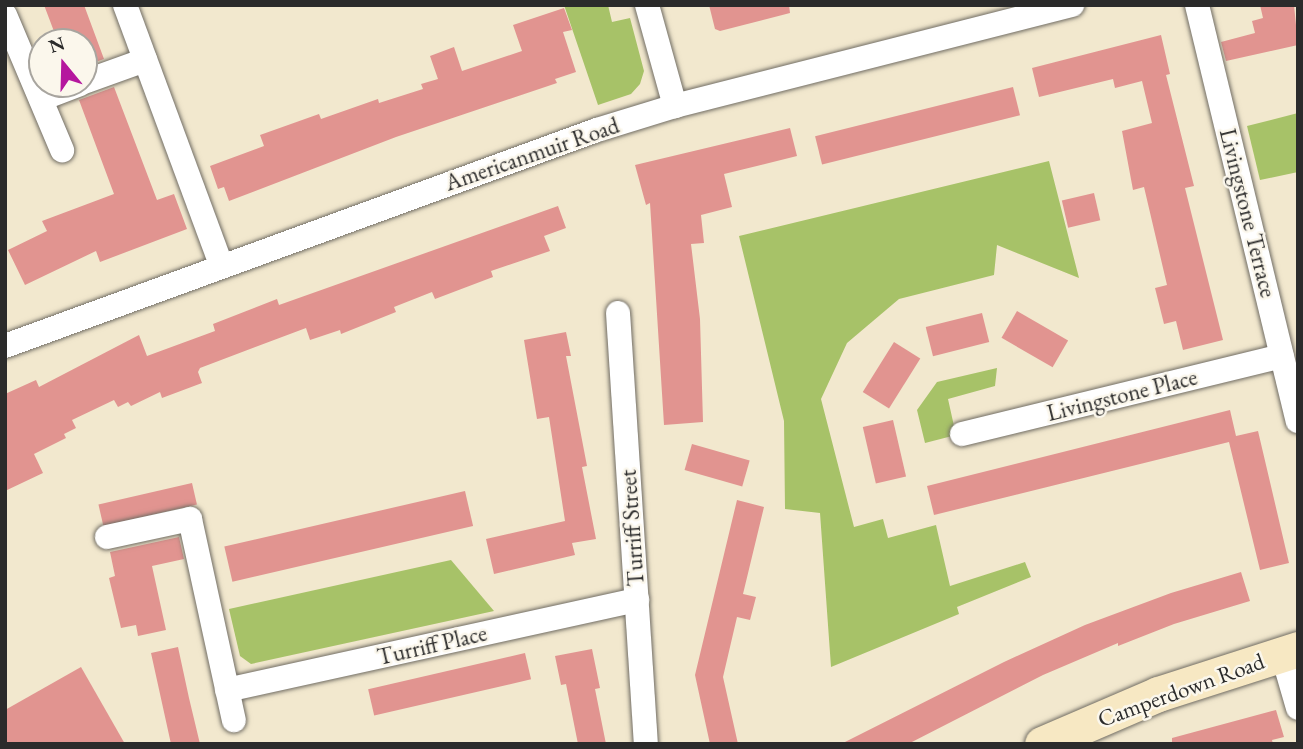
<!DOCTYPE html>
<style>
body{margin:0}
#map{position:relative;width:1303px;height:749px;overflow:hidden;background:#f2e8ce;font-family:"EB Garamond",serif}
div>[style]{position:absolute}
.green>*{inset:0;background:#a7c268}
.building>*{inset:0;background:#e19490;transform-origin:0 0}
.roads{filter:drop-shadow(0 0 2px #716d64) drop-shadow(0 0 2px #716d64)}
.street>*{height:24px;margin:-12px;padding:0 12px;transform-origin:12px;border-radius:12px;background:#fff}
.secondary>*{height:35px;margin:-17.5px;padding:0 17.5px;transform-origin:17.5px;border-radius:17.5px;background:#f7e8c3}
span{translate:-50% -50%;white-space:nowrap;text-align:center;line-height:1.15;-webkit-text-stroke:5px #fbf7ec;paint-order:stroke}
.street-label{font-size:23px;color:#2b2b2b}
.frame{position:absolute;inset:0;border:7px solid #2b2b2b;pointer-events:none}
.north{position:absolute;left:28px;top:28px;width:70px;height:70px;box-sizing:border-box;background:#fbf7ec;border:2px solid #a8a59f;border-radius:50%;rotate:341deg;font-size:19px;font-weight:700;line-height:28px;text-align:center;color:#2b2b2b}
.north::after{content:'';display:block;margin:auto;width:24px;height:32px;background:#b5179e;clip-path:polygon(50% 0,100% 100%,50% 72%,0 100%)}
</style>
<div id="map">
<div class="green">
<i style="clip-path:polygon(564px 5px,608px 5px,612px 22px,630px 18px,644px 71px,640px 84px,631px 94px,598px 105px)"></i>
<i style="clip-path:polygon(1298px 113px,1298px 172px,1260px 180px,1247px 126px)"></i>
<i style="clip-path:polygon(1049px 161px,1079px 278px,997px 245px,994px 275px,899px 299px,847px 343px,821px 399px,854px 527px,883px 519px,888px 538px,936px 525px,950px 586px,1025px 562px,1031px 577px,957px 607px,959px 614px,831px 667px,820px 513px,785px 509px,784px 421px,739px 236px)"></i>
<i style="clip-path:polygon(997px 368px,995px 386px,948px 399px,956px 435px,925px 443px,917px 410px,937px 382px)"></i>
<i style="clip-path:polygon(451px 560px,494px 611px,251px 664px,240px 656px,229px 609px)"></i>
</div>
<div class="building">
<i style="clip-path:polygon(44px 5px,84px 5px,104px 59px,84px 66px,84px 42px,58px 42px)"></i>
<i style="clip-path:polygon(709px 5px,789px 5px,790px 13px,720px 31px,715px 29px)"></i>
<i style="clip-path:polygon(1260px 5px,1294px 5px,1298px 45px,1226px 61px,1221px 42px,1255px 33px,1252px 21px,1263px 18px)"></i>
<i style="clip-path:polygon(564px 8px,572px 30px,563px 32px,576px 72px,555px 79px,557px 83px,396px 137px,229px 201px,224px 187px,218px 189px,210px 166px,264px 146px,260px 135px,319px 114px,321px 119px,378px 99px,379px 103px,423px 89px,421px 84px,438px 79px,430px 56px,454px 47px,462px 71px,522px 51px,513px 25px)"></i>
<i style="clip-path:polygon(1161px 35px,1170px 74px,1166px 75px,1194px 186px,1185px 188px,1223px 340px,1183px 350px,1176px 321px,1164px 324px,1155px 288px,1167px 285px,1144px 187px,1133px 190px,1122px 131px,1152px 123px,1142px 81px,1115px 88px,1113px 79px,1039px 97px,1032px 68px)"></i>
<i style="clip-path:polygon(114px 87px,157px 200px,174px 194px,187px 229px,100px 262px,96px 251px,25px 285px,8px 250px,47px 231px,42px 221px,114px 194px,79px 100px)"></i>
<i style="left:1013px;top:87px;width:29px;height:204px;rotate:76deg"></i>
<i style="clip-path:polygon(790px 128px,797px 156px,724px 174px,732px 207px,701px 215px,704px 243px,691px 244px,700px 319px,703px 422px,664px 425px,650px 203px,646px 205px,635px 165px)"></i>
<i style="left:1094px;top:193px;width:28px;height:33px;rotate:77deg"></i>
<i style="clip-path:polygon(558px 206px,566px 228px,544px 236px,550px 251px,491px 271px,493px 277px,435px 299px,432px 292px,394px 307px,396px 312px,341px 334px,340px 330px,310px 340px,306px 328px,200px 368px,198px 372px,202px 383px,162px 398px,160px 392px,131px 406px,128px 402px,118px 407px,114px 400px,72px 420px,76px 428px,64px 434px,66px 438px,34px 454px,43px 473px,5px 491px,5px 394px,36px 380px,39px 387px,139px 335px,147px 356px,215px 331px,213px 324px,277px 299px,279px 305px)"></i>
<i style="left:1017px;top:311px;width:59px;height:31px;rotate:30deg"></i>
<i style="left:982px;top:313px;width:30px;height:58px;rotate:76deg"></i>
<i style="clip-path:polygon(566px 332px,571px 356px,566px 356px,587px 466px,582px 467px,596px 539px,572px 543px,575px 555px,494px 574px,486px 539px,565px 521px,549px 417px,537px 419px,524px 340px)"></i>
<i style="left:894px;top:342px;width:31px;height:59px;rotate:32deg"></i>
<i style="clip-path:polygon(1230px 410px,1236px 436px,1258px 431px,1289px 563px,1260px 570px,1229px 442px,934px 515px,927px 486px)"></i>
<i style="left:893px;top:420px;width:58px;height:31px;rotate:77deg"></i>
<i style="left:692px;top:444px;width:60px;height:27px;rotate:16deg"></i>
<i style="left:192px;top:483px;width:22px;height:96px;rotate:77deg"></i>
<i style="left:465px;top:491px;width:36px;height:247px;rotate:77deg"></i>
<i style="clip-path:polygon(737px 500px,764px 507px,743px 594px,756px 597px,750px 620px,737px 617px,723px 677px,738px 744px,710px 744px,695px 675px)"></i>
<i style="clip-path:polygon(179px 537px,184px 559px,152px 566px,166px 630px,138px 636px,136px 625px,121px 628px,109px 578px,115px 576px,110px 552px)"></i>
<i style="clip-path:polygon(1241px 572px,1250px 601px,1174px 624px,1118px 646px,1118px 643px,1043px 675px,908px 744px,841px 744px,1004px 662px,1085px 625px,1171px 593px)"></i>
<i style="clip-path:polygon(178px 647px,189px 698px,200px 744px,171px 744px,151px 653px)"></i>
<i style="clip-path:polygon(592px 649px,600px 688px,595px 689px,606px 744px,578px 744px,566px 684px,561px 685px,555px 656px)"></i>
<i style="left:525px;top:653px;width:27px;height:161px;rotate:77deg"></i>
<i style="clip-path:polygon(81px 667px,125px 744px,5px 744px,5px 710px)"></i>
<i style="clip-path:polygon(1276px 710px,1284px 737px,1272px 740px,1273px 744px,1172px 744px,1172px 738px)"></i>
</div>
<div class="roads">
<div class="street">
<i style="left:125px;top:5px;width:277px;rotate:69.7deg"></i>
<i style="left:647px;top:5px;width:105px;rotate:74.5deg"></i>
<i style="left:1197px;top:5px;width:428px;rotate:76.4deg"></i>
<i style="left:5px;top:15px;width:147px;rotate:67.1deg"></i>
<i style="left:84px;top:82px;width:65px;rotate:-19.8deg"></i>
<i style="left:41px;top:99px;width:42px;rotate:-21deg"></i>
<i style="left:618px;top:313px;width:432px;rotate:86.3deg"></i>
<i style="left:5px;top:346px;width:630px;rotate:-20.05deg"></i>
<i style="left:597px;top:130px;width:82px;rotate:-17.1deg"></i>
<i style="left:675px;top:106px;width:410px;rotate:-14.3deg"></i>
<i style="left:962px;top:434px;width:329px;rotate:-13.7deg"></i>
<i style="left:107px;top:537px;width:85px;rotate:-12.2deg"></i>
<i style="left:190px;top:519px;width:206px;rotate:77.7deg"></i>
<i style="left:1282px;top:653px;width:57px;rotate:73.8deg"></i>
<i style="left:227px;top:690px;width:420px;rotate:-12.4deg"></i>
</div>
<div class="secondary">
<i style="left:1042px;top:744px;width:126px;rotate:-23.3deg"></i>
<i style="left:1158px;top:694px;width:147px;rotate:-17.8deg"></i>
</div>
</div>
<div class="street-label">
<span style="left:532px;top:154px;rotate:-19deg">Americanmuir Road</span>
<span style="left:1248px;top:213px;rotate:76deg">Livingstone Terrace</span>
<span style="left:1122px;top:395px;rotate:-14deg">Livingstone Place</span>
<span style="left:632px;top:528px;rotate:-94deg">Turriff Street</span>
<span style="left:432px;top:645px;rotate:-13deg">Turriff Place</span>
<span style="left:1181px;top:690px;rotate:-20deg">Camperdown Road</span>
</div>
<div class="frame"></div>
<div class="north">N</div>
</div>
